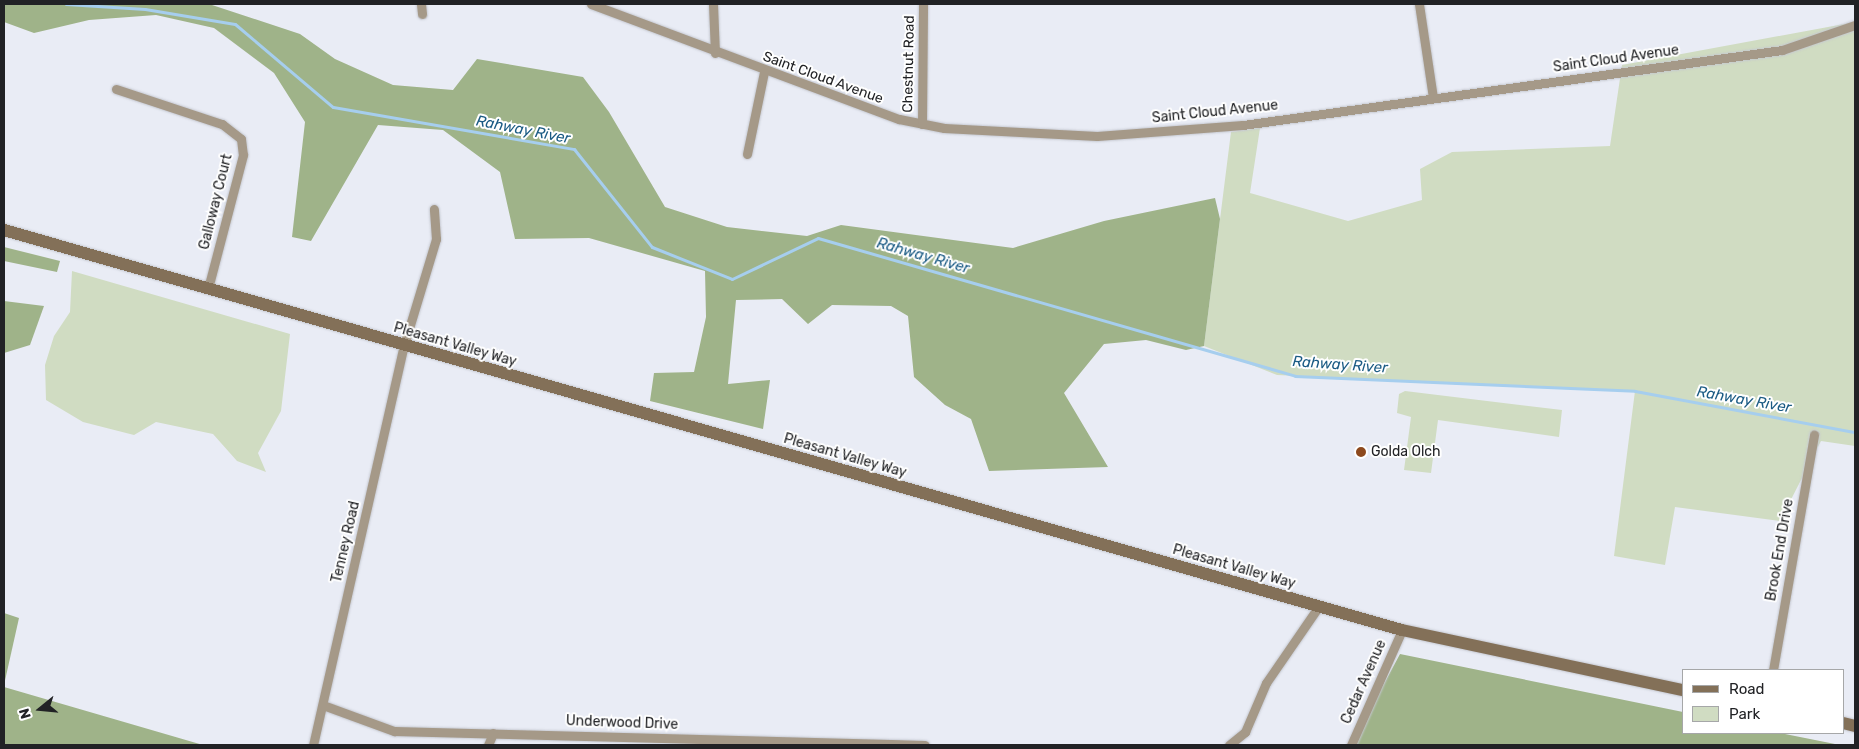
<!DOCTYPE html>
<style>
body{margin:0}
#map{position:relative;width:1859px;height:749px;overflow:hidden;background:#e9ecf5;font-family:Rubik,sans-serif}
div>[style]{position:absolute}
.green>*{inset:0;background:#d0dcc2}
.forest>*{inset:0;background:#9fb389}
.stream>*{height:3px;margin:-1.5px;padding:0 1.5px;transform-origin:1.5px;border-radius:1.5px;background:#a6ceee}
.roads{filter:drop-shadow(0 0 1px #c5c8d0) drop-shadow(0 0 1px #c5c8d0)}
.minor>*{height:9px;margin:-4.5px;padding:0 4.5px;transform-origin:4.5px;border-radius:4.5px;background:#a59988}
.secondary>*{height:12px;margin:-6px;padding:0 6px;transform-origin:6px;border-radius:6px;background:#837058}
.dots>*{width:14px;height:14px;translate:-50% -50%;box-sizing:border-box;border:2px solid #fff;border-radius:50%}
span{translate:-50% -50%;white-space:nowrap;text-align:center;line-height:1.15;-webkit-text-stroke:4px #fff;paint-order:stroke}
.street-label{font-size:14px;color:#212225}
.poi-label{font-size:14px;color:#212225}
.left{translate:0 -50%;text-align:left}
.water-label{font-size:15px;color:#1b5b84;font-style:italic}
.frame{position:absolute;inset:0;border:5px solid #212225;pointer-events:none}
.legend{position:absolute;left:1682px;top:669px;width:162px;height:65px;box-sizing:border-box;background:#fff;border:1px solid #a6a7a8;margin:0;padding:6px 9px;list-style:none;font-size:15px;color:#212225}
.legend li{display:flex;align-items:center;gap:10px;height:25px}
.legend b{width:25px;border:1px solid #a6a7a8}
.north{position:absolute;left:15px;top:684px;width:50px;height:50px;-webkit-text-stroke:4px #fff;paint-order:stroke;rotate:253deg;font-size:14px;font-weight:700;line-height:20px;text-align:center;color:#212225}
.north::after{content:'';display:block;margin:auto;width:18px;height:22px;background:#212225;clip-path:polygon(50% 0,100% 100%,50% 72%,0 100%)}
</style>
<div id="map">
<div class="green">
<i style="clip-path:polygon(1855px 22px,1855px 446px,1821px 441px,1780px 521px,1675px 507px,1665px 565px,1614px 556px,1635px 391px,1277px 375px,1204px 346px,1231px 132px,1260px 128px,1250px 193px,1348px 221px,1422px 200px,1420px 169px,1452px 152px,1610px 146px,1622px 65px)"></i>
<i style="clip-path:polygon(72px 271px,290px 334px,281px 411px,258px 453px,266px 472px,237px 461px,213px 434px,156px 422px,134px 435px,83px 422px,46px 400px,45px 365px,54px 336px,70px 312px)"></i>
<i style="clip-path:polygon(1405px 391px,1562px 410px,1559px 437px,1438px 420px,1431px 473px,1404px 470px,1411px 417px,1397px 413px,1399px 394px)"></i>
</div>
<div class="forest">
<i style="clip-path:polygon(4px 4px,209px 4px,300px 34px,335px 59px,393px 85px,453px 90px,477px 59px,583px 77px,609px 112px,665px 207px,727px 227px,807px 236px,841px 225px,1013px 248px,1104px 221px,1215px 198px,1220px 219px,1204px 346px,1186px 350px,1146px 340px,1104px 344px,1064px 393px,1108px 467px,989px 471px,971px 419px,945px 405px,914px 377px,908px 316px,891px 306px,832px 305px,808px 324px,782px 299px,736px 300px,728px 384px,770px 380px,763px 429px,650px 401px,654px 373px,694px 372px,706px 317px,705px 271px,589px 238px,515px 239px,500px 172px,443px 130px,378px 125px,311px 241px,292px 237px,305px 122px,274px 73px,214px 28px,156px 15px,89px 20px,34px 33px,4px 22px)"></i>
<i style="clip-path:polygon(4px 247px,60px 261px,57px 272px,4px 261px)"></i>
<i style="clip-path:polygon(4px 301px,44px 306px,30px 345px,4px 353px)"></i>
<i style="clip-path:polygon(4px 613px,19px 618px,4px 685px)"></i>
<i style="clip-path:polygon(1400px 654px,1683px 712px,1683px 733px,1780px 733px,1840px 745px,1351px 745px)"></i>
<i style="clip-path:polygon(4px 687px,203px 745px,206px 745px,4px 745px)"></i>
</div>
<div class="stream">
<i style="left:66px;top:4px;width:79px;rotate:3.6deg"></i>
<i style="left:145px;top:9px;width:91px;rotate:9.5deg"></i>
<i style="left:235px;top:24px;width:128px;rotate:40.3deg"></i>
<i style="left:333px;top:107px;width:245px;rotate:9.9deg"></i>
<i style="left:574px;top:149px;width:125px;rotate:51.5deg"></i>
<i style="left:652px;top:247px;width:86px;rotate:21.8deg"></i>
<i style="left:732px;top:279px;width:95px;rotate:-25.5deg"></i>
<i style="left:818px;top:238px;width:497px;rotate:16.1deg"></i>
<i style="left:1295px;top:376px;width:340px;rotate:2.5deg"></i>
<i style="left:1635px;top:391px;width:224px;rotate:10.6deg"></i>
</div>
<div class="roads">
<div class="minor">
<i style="left:421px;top:4px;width:10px;rotate:84deg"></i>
<i style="left:591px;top:4px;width:329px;rotate:20.5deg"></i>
<i style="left:899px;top:119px;width:46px;rotate:11.3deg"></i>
<i style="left:944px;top:128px;width:153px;rotate:3deg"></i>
<i style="left:1097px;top:136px;width:146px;rotate:-4.3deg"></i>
<i style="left:1243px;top:125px;width:544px;rotate:-7.92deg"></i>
<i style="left:1782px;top:50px;width:77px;rotate:-18.9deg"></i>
<i style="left:713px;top:4px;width:49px;rotate:87.7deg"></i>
<i style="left:1419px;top:4px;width:95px;rotate:81.5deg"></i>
<i style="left:116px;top:89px;width:112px;rotate:18.3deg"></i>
<i style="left:222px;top:124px;width:24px;rotate:38deg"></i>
<i style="left:241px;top:139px;width:16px;rotate:83deg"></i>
<i style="left:243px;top:155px;width:138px;rotate:104.7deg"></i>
<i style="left:922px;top:124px;width:120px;rotate:-89.5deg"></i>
<i style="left:747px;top:154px;width:84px;rotate:-78.3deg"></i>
<i style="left:1773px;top:670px;width:239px;rotate:-80.1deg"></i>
<i style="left:323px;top:705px;width:76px;rotate:20.1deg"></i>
<i style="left:394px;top:731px;width:531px;rotate:1.51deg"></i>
<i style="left:313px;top:745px;width:410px;rotate:-77.2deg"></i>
<i style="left:404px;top:345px;width:111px;rotate:-73.2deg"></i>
<i style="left:436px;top:239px;width:30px;rotate:-94deg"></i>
<i style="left:488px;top:745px;width:13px;rotate:-67deg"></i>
<i style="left:1229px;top:745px;width:21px;rotate:-39deg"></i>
<i style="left:1245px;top:732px;width:53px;rotate:-66.8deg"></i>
<i style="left:1266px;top:683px;width:93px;rotate:-55.5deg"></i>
<i style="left:1351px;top:745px;width:126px;rotate:-66.1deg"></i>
</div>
<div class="secondary">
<i style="left:4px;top:230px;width:1454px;rotate:15.97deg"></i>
<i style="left:1402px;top:630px;width:287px;rotate:12.1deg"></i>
<i style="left:1843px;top:723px;width:12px;rotate:14deg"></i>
</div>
</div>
<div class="dots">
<i style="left:1361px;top:452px;background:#8d491d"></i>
</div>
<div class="street-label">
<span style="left:1616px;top:59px;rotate:-8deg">Saint Cloud Avenue</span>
<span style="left:909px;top:64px;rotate:-89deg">Chestnut Road</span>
<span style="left:823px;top:78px;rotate:20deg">Saint Cloud Avenue</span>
<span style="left:1215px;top:112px;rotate:-6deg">Saint Cloud Avenue</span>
<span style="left:216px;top:202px;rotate:-76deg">Galloway Court</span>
<span style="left:455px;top:345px;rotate:16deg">Pleasant Valley Way</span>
<span style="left:845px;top:456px;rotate:16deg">Pleasant Valley Way</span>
<span style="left:346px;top:542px;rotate:-77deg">Tenney Road</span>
<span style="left:1780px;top:550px;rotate:-80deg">Brook End Drive</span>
<span style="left:1234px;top:567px;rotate:16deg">Pleasant Valley Way</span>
<span style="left:1364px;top:682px;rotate:-66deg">Cedar Avenue</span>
<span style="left:622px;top:723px;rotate:2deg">Underwood Drive</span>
</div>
<div class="poi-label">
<span class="left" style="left:1371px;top:452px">Golda Olch</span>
</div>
<div class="water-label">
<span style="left:523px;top:130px;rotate:11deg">Rahway River</span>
<span style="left:923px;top:256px;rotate:16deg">Rahway River</span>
<span style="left:1340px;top:365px;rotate:4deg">Rahway River</span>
<span style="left:1744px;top:400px;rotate:10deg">Rahway River</span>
</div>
<div class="frame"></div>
<ul class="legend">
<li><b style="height:6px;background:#837058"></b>Road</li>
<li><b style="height:14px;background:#d0dcc2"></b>Park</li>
</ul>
<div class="north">N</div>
</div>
